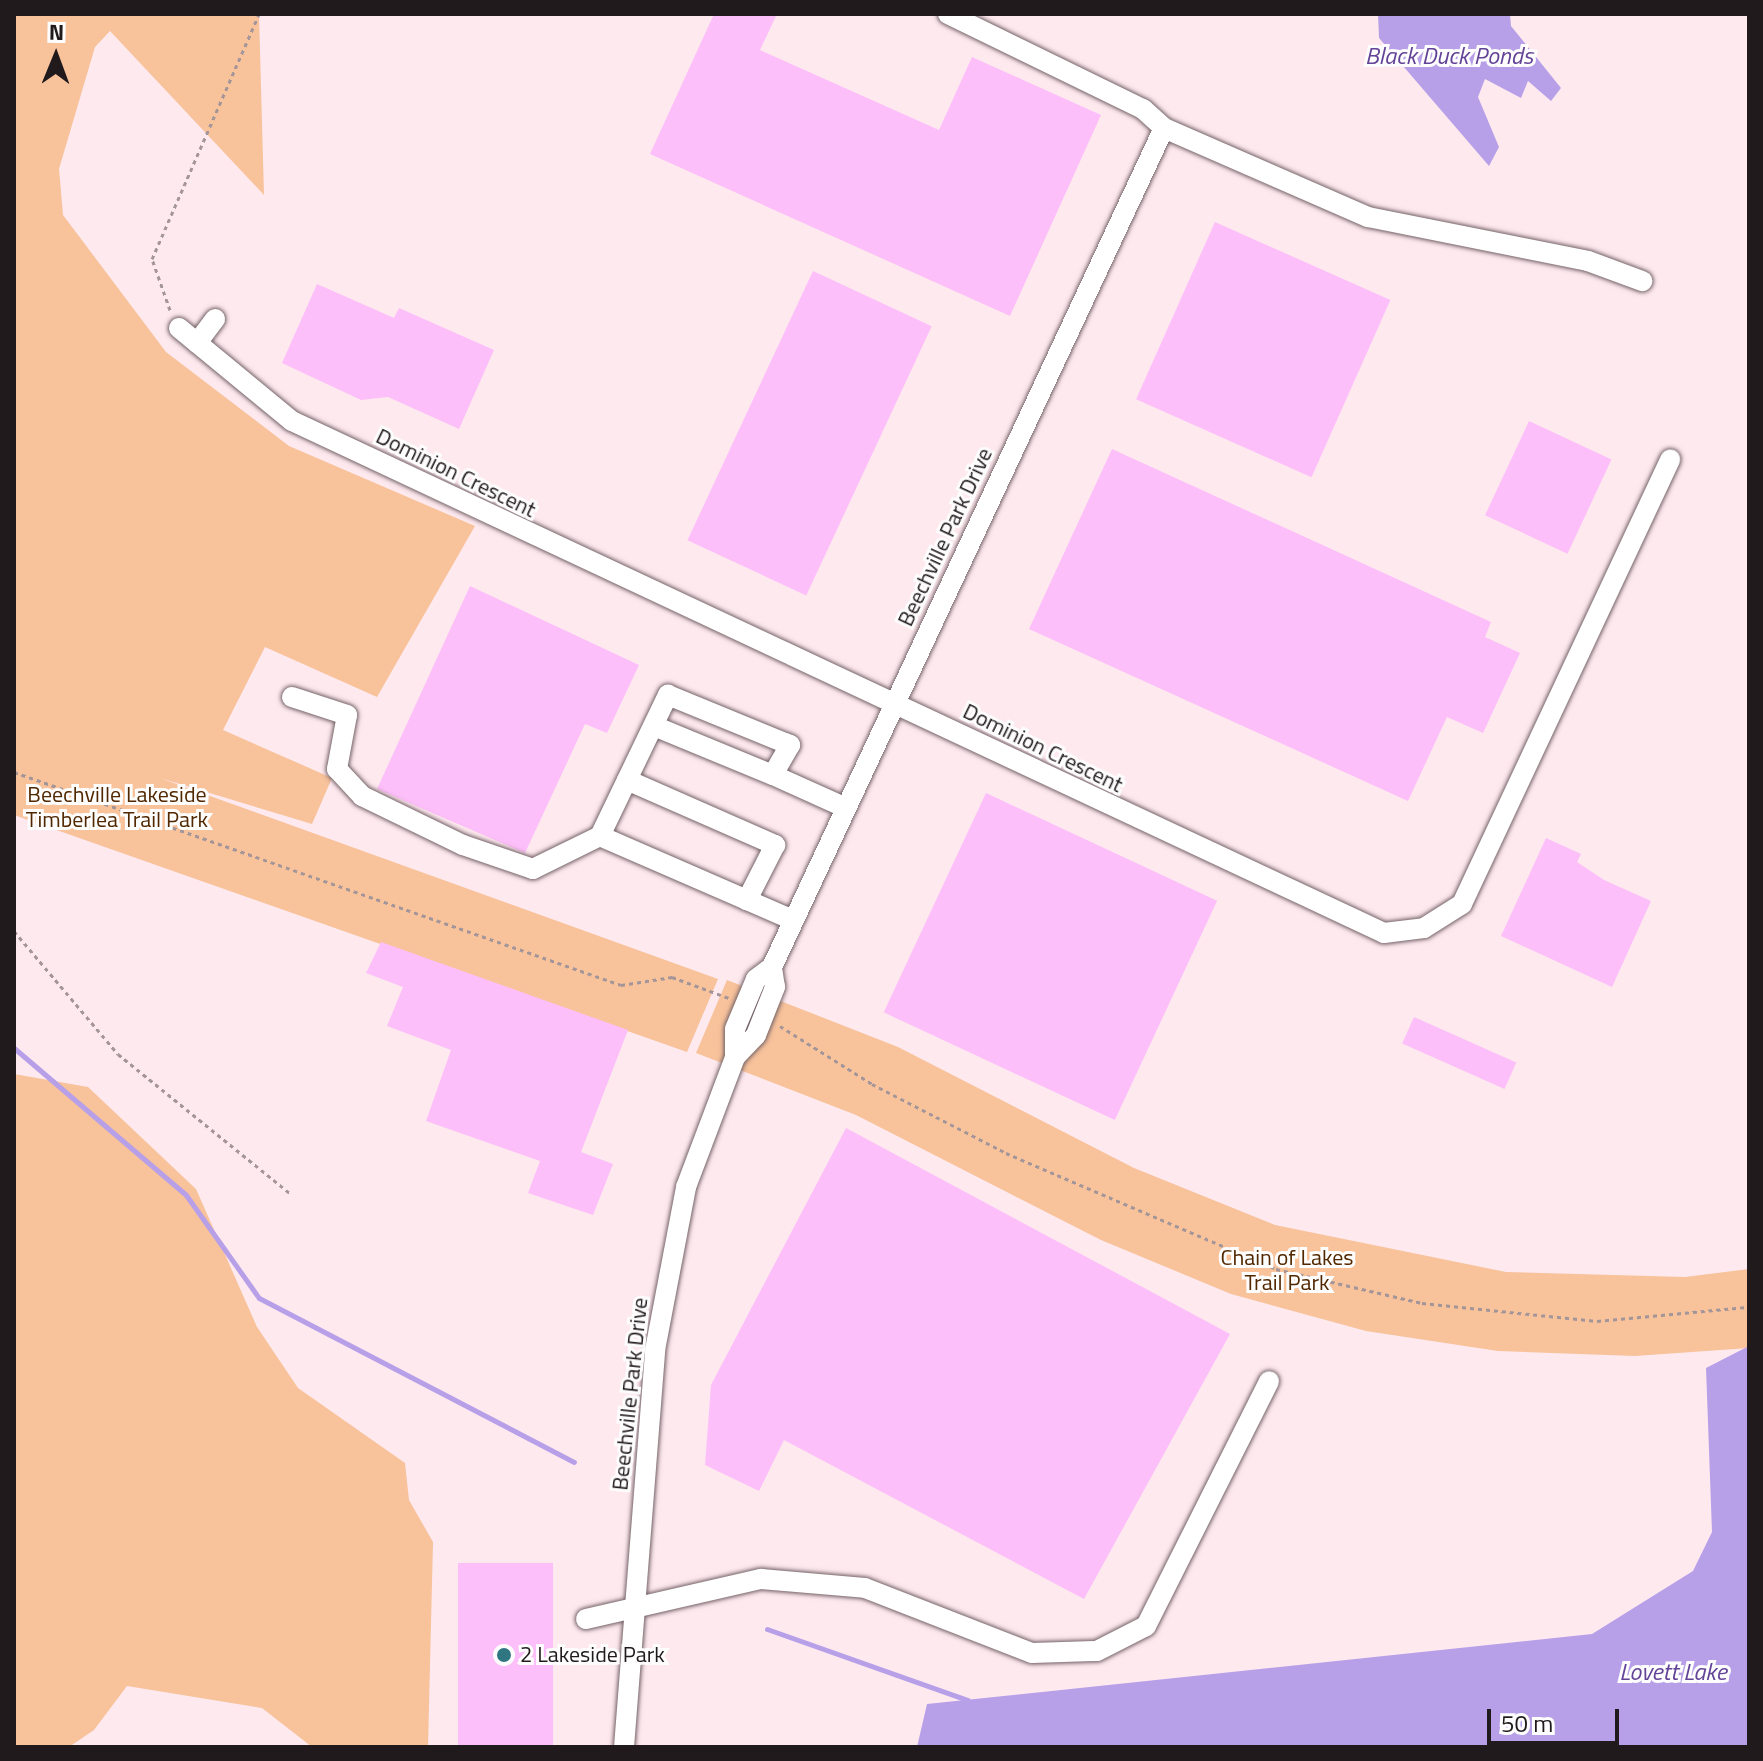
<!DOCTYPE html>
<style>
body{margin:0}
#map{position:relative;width:1763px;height:1761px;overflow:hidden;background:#fee9ef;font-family:"Titillium Web",sans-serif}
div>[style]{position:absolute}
.green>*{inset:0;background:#f8c29b}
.water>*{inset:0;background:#b7a0e8}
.stream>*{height:5px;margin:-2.5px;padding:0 2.5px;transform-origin:2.5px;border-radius:2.5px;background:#b7a0e8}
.building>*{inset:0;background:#fdbff9;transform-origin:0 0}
.path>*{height:3px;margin-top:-1.5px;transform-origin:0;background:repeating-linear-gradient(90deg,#a49599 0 4px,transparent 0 8px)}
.roads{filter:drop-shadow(0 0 2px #746368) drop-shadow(0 0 2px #746368)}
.minor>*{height:20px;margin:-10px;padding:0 10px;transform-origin:10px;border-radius:10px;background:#fff}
.dots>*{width:22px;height:22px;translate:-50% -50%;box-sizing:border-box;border:4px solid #fdfdfd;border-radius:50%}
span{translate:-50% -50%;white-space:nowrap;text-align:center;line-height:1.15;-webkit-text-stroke:6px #fdfdfd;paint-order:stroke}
.street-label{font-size:22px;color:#211a1c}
.park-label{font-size:22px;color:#512700}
.poi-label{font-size:22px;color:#211a1c}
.left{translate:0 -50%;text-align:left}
.water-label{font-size:24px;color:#634397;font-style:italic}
.frame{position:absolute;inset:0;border:16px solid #211a1c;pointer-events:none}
.north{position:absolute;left:16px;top:16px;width:80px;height:80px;-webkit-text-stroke:6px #fdfdfd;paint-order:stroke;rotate:1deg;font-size:22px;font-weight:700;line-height:32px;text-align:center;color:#211a1c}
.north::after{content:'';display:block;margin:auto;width:28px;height:36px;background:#211a1c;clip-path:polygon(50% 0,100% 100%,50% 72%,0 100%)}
.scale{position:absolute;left:1487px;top:1709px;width:132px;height:36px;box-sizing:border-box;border:4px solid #211a1c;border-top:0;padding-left:10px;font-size:24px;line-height:28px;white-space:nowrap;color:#211a1c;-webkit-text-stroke:6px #fdfdfd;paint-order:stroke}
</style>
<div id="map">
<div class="green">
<i style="clip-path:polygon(14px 14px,259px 14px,264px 195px,110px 31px,95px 47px,59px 169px,63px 215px,166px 352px,289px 446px,475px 526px,377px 697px,265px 647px,223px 730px,332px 778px,312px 824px,160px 778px,718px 979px,687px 1052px,14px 815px)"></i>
<i style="clip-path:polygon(727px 980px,898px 1047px,1134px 1168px,1275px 1225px,1506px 1272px,1685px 1277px,1749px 1269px,1749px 1348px,1635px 1356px,1498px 1351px,1366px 1331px,1231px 1294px,1101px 1240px,856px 1115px,696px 1053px)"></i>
<i style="clip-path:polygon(14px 1074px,88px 1087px,196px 1189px,257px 1327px,298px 1388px,405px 1463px,409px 1500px,433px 1542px,428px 1747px,312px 1747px,262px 1708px,127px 1686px,94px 1730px,69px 1747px,14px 1747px)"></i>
</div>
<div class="water">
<i style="clip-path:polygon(1378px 14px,1510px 14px,1511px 26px,1561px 88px,1551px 101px,1528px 81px,1521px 98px,1485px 79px,1478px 97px,1499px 147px,1489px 166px,1379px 38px)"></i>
<i style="clip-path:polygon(1749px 1346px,1749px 1747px,917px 1747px,927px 1704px,1592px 1634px,1693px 1571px,1712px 1532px,1706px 1368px)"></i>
</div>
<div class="stream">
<i style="left:14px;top:1048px;width:226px;rotate:40.5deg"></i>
<i style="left:186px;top:1195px;width:126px;rotate:54.7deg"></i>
<i style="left:259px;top:1298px;width:355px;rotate:27.5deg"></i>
<i style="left:767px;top:1629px;width:213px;rotate:19.5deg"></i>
</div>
<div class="building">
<i style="clip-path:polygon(714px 14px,777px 14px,760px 50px,939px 130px,972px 57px,1101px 115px,1010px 316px,650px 154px)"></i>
<i style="left:1215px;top:222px;width:192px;height:194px;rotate:24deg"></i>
<i style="left:813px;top:271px;width:131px;height:297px;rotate:25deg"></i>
<i style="clip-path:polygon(317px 284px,394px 318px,399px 308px,494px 350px,459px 429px,388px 397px,361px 400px,282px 363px)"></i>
<i style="left:1529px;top:421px;width:91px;height:104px;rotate:25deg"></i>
<i style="clip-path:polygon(1112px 449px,1491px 622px,1485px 637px,1520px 653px,1483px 733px,1447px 717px,1408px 801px,1029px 629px)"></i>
<i style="clip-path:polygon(470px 586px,639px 665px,607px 733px,585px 724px,525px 853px,377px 789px)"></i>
<i style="left:986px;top:793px;width:255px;height:242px;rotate:25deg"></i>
<i style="clip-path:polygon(1546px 838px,1581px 854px,1577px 862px,1604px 880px,1651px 901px,1612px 987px,1501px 936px)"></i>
<i style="clip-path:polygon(381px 942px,628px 1030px,581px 1152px,613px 1164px,593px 1215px,528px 1193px,540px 1161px,426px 1121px,451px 1050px,387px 1026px,403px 987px,366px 973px)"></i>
<i style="left:1414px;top:1017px;width:112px;height:29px;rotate:24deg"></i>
<i style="clip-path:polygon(846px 1128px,1230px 1334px,1084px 1599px,784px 1440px,759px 1491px,705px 1465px,711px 1385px)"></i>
<i style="left:458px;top:1563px;width:95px;height:184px"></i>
</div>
<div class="path">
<i style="left:170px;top:310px;width:54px;rotate:-109.4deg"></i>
<i style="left:152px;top:259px;width:267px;rotate:-66.4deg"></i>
<i style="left:14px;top:772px;width:643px;rotate:19.34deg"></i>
<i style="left:621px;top:985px;width:52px;rotate:-8.9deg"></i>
<i style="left:672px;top:977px;width:61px;rotate:20.2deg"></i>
<i style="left:14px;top:931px;width:161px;rotate:49.8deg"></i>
<i style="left:118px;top:1054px;width:223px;rotate:39deg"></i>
<i style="left:780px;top:1026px;width:109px;rotate:32.2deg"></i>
<i style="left:872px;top:1084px;width:151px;rotate:27.2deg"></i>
<i style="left:1006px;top:1153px;width:294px;rotate:23.2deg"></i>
<i style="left:1276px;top:1269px;width:150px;rotate:13.1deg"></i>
<i style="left:1422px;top:1303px;width:176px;rotate:5.9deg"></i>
<i style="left:1597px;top:1321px;width:153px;rotate:-5.3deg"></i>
</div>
<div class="roads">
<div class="minor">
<i style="left:948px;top:14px;width:217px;rotate:26deg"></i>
<i style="left:1143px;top:109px;width:28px;rotate:42deg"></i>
<i style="left:1164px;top:128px;width:223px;rotate:23.6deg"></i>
<i style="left:1368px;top:217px;width:224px;rotate:11.3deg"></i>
<i style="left:1588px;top:261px;width:58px;rotate:20.3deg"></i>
<i style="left:179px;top:328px;width:146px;rotate:39.5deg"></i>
<i style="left:292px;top:421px;width:1206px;rotate:25.12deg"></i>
<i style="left:1384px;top:933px;width:40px;rotate:-7.1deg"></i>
<i style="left:1424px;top:928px;width:45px;rotate:-32.3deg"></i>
<i style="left:1462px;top:904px;width:491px;rotate:-64.9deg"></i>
<i style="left:197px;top:343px;width:30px;rotate:-53deg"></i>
<i style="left:292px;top:697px;width:58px;rotate:18.1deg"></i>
<i style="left:347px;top:715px;width:55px;rotate:100.5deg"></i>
<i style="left:337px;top:769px;width:37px;rotate:47deg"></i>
<i style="left:362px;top:796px;width:112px;rotate:25.9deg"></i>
<i style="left:463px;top:845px;width:74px;rotate:18.9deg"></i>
<i style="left:533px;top:869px;width:75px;rotate:-26.2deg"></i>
<i style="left:654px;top:726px;width:129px;rotate:22.4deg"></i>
<i style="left:627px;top:780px;width:162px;rotate:23.7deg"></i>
<i style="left:775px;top:845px;width:62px;rotate:117deg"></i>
<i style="left:793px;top:920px;width:210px;rotate:-156.5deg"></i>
<i style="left:600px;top:836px;width:157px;rotate:-64.3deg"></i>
<i style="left:668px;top:695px;width:132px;rotate:22.3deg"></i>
<i style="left:790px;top:745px;width:34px;rotate:120deg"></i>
<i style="left:773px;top:775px;width:80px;rotate:24.3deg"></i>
<i style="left:735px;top:1057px;width:30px;rotate:-46deg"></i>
<i style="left:756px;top:1035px;width:52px;rotate:-68.4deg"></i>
<i style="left:775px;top:987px;width:20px;rotate:-99deg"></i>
<i style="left:586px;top:1619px;width:180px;rotate:-12.9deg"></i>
<i style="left:761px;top:1579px;width:104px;rotate:4.9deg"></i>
<i style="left:865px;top:1588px;width:179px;rotate:21.3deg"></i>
<i style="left:1032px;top:1653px;width:65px;rotate:-1.8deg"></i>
<i style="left:1097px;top:1651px;width:55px;rotate:-27deg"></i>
<i style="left:1146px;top:1626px;width:274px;rotate:-63.3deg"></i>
<i style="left:624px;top:1747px;width:398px;rotate:-85.5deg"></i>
<i style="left:655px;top:1350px;width:166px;rotate:-79.2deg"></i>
<i style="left:686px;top:1187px;width:139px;rotate:-69.3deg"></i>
<i style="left:735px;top:1057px;width:28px;rotate:-90deg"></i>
<i style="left:735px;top:1029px;width:54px;rotate:-67.2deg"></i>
<i style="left:756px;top:979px;width:20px;rotate:-37deg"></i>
<i style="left:772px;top:967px;width:926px;rotate:-64.96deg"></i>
</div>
</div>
<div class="dots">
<i style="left:504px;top:1655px;background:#2f7681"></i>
</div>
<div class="street-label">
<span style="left:456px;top:473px;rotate:26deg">Dominion Crescent</span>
<span style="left:945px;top:537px;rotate:-65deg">Beechville Park Drive</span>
<span style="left:1043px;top:748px;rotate:26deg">Dominion Crescent</span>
<span style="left:630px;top:1394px;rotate:-84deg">Beechville Park Drive</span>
</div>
<div class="park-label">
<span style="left:117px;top:807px">Beechville Lakeside<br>Timberlea Trail Park</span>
<span style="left:1287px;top:1270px">Chain of Lakes<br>Trail Park</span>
</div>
<div class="poi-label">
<span class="left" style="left:520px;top:1655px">2 Lakeside Park</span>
</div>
<div class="water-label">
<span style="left:1449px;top:56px">Black Duck Ponds</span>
<span style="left:1673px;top:1672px">Lovett Lake</span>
</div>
<div class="frame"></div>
<div class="north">N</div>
<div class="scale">50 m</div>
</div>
